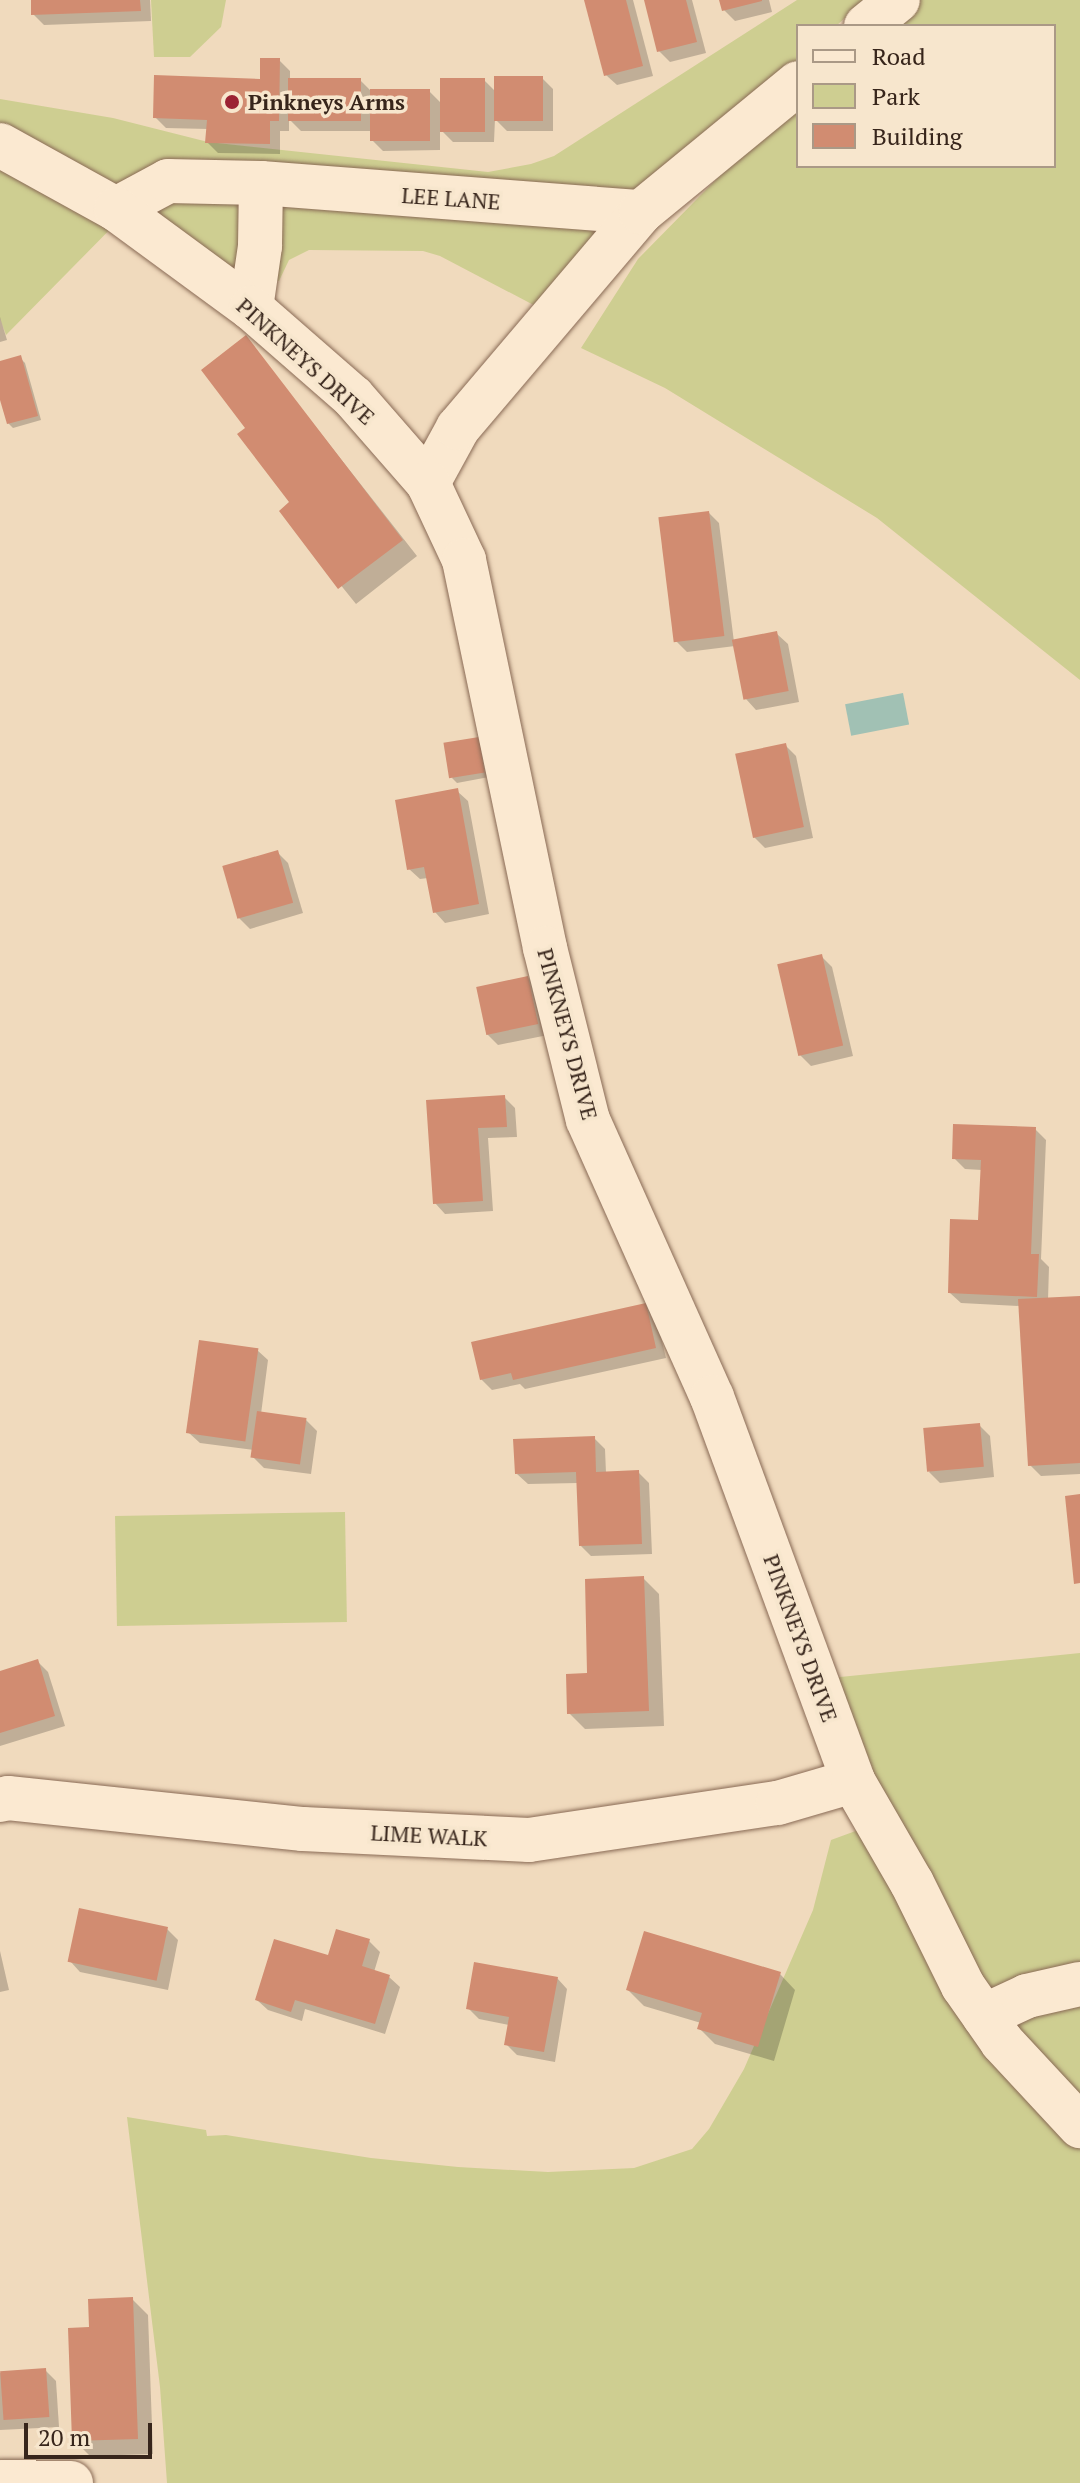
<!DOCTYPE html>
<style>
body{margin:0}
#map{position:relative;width:1080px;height:2483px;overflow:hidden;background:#f0dabd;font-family:"PT Serif",serif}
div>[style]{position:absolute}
.green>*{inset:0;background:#cece91;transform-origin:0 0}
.water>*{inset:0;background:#a1c1b4;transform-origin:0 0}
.shadow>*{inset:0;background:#0003}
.building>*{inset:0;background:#d18c71;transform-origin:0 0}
.roads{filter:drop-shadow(0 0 2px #896a55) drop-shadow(0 0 2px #896a55)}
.minor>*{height:44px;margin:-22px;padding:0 22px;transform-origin:22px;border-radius:22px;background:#fbe9d1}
.tertiary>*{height:44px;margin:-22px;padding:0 22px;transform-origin:22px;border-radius:22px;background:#fbe9d1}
.dots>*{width:22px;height:22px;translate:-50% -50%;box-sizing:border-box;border:4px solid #f7e6cd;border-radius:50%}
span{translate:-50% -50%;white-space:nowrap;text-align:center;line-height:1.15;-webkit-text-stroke:7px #f7e6cd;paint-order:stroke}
.poi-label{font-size:22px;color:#37251b;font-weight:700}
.left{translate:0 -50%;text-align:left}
.street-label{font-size:22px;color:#37251b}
.legend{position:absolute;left:796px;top:24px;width:260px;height:144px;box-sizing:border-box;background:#f7e6cd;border:2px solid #aa9986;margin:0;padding:10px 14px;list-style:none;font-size:24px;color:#37251b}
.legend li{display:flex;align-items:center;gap:16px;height:40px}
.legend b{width:40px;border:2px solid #aa9986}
.scale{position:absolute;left:24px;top:2423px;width:128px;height:36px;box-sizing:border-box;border:4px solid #37251b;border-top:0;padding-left:10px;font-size:24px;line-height:28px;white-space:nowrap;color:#37251b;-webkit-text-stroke:6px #f7e6cd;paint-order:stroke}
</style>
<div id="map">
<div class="green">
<i style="clip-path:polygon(151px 0,226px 0,221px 27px,190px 57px,154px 57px)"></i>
<i style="clip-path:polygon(797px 0,865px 0,836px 26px,798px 26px,798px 59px,545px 311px,440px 256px,423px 251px,309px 250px,289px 260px,279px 281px,236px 276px,134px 205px,6px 335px,0 318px,0 99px,113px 118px,208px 142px,488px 172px,531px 164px,554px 156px)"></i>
<i style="clip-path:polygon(903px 0,1080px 0,1080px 680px,877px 518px,665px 388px,581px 348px,638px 259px,798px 96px,798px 166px,1054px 166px,1054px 26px,872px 26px)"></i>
<i style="left:345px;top:1512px;width:110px;height:230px;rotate:89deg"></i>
<i style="clip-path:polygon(1080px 1653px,1080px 2483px,167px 2483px,160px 2387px,127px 2117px,206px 2130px,207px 2136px,226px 2135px,371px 2158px,458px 2167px,548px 2172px,634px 2168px,692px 2149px,709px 2129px,744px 2069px,813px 1910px,831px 1840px,872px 1825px,830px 1678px)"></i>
</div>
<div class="water">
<i style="left:903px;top:693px;width:32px;height:59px;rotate:79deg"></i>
</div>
<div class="shadow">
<i style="clip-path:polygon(33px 0,150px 0,151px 21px,44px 25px,33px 14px)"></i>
<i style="clip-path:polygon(586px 0,633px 0,653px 76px,617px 85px,606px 75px)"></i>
<i style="clip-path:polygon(646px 0,692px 0,706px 53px,670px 62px,659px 51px)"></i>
<i style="clip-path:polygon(721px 0,769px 0,772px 12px,735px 21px,724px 10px)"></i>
<i style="clip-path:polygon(279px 60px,290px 71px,290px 80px,360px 80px,371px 91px,429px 91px,442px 104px,484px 80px,496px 92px,542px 78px,553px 89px,553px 131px,507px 131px,495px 119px,494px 142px,453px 142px,440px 129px,440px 150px,383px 151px,372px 140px,372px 131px,301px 131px,289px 119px,289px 131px,280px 131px,280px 154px,218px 153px,207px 142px,208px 129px,166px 128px,155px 117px,262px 81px)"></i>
<i style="clip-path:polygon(0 317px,7px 340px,0 342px)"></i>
<i style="clip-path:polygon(246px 338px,417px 556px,356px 604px,281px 511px,292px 502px,248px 429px)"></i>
<i style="clip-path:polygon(20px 358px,25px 363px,41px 420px,13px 428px,8px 423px,0 393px,0 363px)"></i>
<i style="clip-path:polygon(709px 513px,719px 523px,734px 642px,777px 634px,788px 644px,799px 702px,756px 710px,746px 699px,735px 646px,687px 652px,676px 641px)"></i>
<i style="clip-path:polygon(478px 739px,489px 777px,457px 783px,452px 778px)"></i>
<i style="clip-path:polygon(785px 745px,796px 756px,813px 838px,765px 848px,754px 837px)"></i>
<i style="clip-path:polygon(457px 791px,468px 801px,489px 914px,445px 923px,435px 912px,428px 878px,420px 879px,409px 869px)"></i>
<i style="clip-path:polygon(277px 852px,288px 863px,303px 913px,250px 929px,239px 918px)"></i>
<i style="clip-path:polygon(822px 957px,832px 967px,853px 1056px,811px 1066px,800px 1055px)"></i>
<i style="clip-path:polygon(528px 978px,539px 989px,548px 1035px,498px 1045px,487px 1034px)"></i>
<i style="clip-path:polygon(504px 1097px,515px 1108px,517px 1137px,488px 1138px,493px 1211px,445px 1214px,435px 1203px,428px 1102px)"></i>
<i style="clip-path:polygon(1035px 1129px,1046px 1140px,1041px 1259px,1049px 1267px,1048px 1300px,1080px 1298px,1080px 1474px,1041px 1476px,1030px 1465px,1020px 1306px,961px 1303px,950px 1293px,980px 1222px,982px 1170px,965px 1169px,954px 1158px)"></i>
<i style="clip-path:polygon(646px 1305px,656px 1316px,666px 1358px,525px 1389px,520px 1384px,492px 1390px,481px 1379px)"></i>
<i style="clip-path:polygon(257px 1350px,268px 1360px,261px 1414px,306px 1420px,317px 1431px,311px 1474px,264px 1468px,253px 1457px,254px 1450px,200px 1443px,189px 1433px)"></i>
<i style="clip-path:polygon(979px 1425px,990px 1436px,994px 1477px,940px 1483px,929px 1472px)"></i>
<i style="clip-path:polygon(594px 1438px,605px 1449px,606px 1473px,638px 1472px,649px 1483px,652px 1554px,591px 1556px,581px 1546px,578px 1483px,528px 1484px,517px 1474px)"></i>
<i style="clip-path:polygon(643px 1578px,659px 1594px,664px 1726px,585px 1729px,569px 1713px)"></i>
<i style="clip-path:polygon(37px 1661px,48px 1672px,65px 1726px,0 1746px,0 1673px)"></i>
<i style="clip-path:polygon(167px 1929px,178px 1940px,168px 1990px,80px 1972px,70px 1961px)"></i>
<i style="clip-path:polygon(369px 1941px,380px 1952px,374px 1972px,389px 1977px,400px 1987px,385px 2034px,305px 2009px,302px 2021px,268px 2010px,257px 2000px,329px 1958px)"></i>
<i style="clip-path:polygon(0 1951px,9px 1990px,0 1992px)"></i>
<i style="clip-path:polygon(780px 1974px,795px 1990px,774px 2061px,715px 2044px,699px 2028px,701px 2023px,644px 2006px,628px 1990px)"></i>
<i style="clip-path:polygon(557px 1978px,567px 1989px,555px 2062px,517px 2055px,506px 2044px,509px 2025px,479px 2019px,468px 2008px)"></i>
<i style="clip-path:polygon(132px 2299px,148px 2315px,153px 2454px,90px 2456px,74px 2440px,91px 2329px)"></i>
<i style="clip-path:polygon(45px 2370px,56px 2381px,59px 2427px,0 2430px,0 2373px)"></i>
</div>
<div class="building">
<i style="clip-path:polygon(31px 0,140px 0,141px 11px,31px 15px)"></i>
<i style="clip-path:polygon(584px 0,626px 0,643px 66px,604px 76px)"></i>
<i style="clip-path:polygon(644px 0,686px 0,697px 42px,657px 52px)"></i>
<i style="clip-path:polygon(719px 0,762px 0,762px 1px,722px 11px)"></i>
<i style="clip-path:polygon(260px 58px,280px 58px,279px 121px,270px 121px,270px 144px,205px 143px,207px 120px,153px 118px,154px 75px,260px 79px)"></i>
<i style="left:494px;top:76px;width:49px;height:45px"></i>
<i style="left:288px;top:78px;width:73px;height:43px"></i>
<i style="left:440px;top:78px;width:45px;height:54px"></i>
<i style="left:370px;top:89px;width:60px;height:52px"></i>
<i style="clip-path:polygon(246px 335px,403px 540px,338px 589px,279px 511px,289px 502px,237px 434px,245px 428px,201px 370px)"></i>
<i style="clip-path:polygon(21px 355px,38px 416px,7px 424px,0 400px,0 361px)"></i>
<i style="left:709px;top:511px;width:126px;height:51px;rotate:83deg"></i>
<i style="left:777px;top:631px;width:61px;height:46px;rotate:79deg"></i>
<i style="left:479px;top:737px;width:36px;height:36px;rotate:81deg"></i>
<i style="left:786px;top:743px;width:86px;height:52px;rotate:78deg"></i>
<i style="clip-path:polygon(458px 788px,479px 904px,433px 913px,424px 867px,407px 870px,395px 800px)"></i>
<i style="left:278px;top:850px;width:55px;height:58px;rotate:74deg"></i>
<i style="left:822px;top:954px;width:94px;height:46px;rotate:77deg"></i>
<i style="left:528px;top:976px;width:49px;height:53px;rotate:78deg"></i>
<i style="clip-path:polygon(505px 1095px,507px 1127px,478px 1128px,483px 1201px,433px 1204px,426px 1100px)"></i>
<i style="clip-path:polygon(953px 1124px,1036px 1127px,1031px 1254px,1039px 1254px,1037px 1297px,948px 1293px,950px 1219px,978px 1220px,981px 1160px,952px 1159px)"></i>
<i style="clip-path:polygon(1080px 1296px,1080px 1463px,1028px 1466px,1018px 1299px)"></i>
<i style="clip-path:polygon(646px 1303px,656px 1348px,513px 1380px,511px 1373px,480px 1380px,471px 1342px)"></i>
<i style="left:199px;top:1340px;width:60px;height:94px;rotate:8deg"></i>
<i style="left:257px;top:1411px;width:50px;height:47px;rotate:8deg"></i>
<i style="left:980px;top:1423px;width:44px;height:57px;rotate:85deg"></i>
<i style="clip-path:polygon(595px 1436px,596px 1472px,639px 1470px,642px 1544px,579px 1546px,576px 1472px,515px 1474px,513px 1439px)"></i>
<i style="clip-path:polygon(1080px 1494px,1080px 1583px,1074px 1584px,1065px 1496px)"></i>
<i style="clip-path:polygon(644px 1576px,649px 1711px,567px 1714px,566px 1674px,587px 1673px,585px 1579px)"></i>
<i style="clip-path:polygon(38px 1659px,55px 1716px,0 1733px,0 1671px)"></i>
<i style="left:79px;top:1908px;width:91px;height:55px;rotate:12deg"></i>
<i style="clip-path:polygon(336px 1929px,370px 1939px,362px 1966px,390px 1975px,375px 2024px,295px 2000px,291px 2012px,255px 2000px,274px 1939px,328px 1955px)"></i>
<i style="clip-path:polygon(644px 1931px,781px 1972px,758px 2047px,697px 2029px,702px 2013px,626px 1990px)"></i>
<i style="clip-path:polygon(474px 1962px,558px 1977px,544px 2052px,504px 2045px,509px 2017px,466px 2009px)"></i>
<i style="clip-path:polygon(133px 2297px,138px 2439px,72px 2441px,68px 2328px,89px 2327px,88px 2299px)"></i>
<i style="left:46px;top:2368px;width:49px;height:46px;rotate:86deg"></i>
</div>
<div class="roads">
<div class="minor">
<i style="left:866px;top:26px;width:41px;rotate:-39.1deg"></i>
<i style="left:116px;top:209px;width:59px;rotate:-28.3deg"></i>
<i style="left:168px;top:181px;width:93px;rotate:1.2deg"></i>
<i style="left:261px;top:183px;width:381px;rotate:4.4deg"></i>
<i style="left:251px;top:308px;width:63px;rotate:-81.7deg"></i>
<i style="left:260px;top:246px;width:63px;rotate:-89.1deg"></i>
<i style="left:428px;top:483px;width:63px;rotate:-61.4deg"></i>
<i style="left:458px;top:428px;width:283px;rotate:-49.7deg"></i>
<i style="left:641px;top:212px;width:203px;rotate:-39.4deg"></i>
<i style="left:0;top:1800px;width:8px;rotate:-14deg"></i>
<i style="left:8px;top:1798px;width:297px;rotate:6deg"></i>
<i style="left:303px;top:1829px;width:226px;rotate:2.8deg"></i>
<i style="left:529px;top:1840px;width:252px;rotate:-8.5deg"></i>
<i style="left:778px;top:1803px;width:78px;rotate:-16.3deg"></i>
<i style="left:984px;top:2016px;width:47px;rotate:-24.9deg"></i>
<i style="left:1027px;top:1996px;width:54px;rotate:-12.8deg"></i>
</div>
<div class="tertiary">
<i style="left:0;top:145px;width:132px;rotate:28.9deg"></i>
<i style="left:116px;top:209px;width:167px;rotate:36.3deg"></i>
<i style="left:251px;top:308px;width:135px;rotate:41.1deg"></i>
<i style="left:353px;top:397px;width:114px;rotate:48.9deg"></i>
<i style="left:428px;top:483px;width:85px;rotate:64.9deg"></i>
<i style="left:464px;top:560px;width:396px;rotate:78.2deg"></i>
<i style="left:545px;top:948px;width:177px;rotate:76deg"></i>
<i style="left:588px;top:1120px;width:303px;rotate:65.9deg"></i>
<i style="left:712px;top:1397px;width:409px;rotate:69.8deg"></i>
<i style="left:853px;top:1781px;width:118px;rotate:60deg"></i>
<i style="left:912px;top:1883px;width:115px;rotate:63.7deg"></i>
<i style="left:963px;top:1986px;width:68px;rotate:55.1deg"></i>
<i style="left:1002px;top:2042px;width:115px;rotate:47.1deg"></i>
<i style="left:0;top:2482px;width:71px;rotate:0.8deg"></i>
</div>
</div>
<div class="dots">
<i style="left:232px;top:102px;background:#9b2233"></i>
</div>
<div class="poi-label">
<span class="left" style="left:248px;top:102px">Pinkneys Arms</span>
</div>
<div class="street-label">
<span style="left:451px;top:198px;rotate:4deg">LEE LANE</span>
<span style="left:306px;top:361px;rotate:42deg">PINKNEYS DRIVE</span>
<span style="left:568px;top:1034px;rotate:75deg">PINKNEYS DRIVE</span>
<span style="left:801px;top:1638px;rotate:70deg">PINKNEYS DRIVE</span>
<span style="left:429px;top:1835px;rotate:3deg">LIME WALK</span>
</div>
<ul class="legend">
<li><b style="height:10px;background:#fbe9d1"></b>Road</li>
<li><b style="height:22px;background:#cece91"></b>Park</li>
<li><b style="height:22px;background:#d18c71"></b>Building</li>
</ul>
<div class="scale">20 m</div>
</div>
